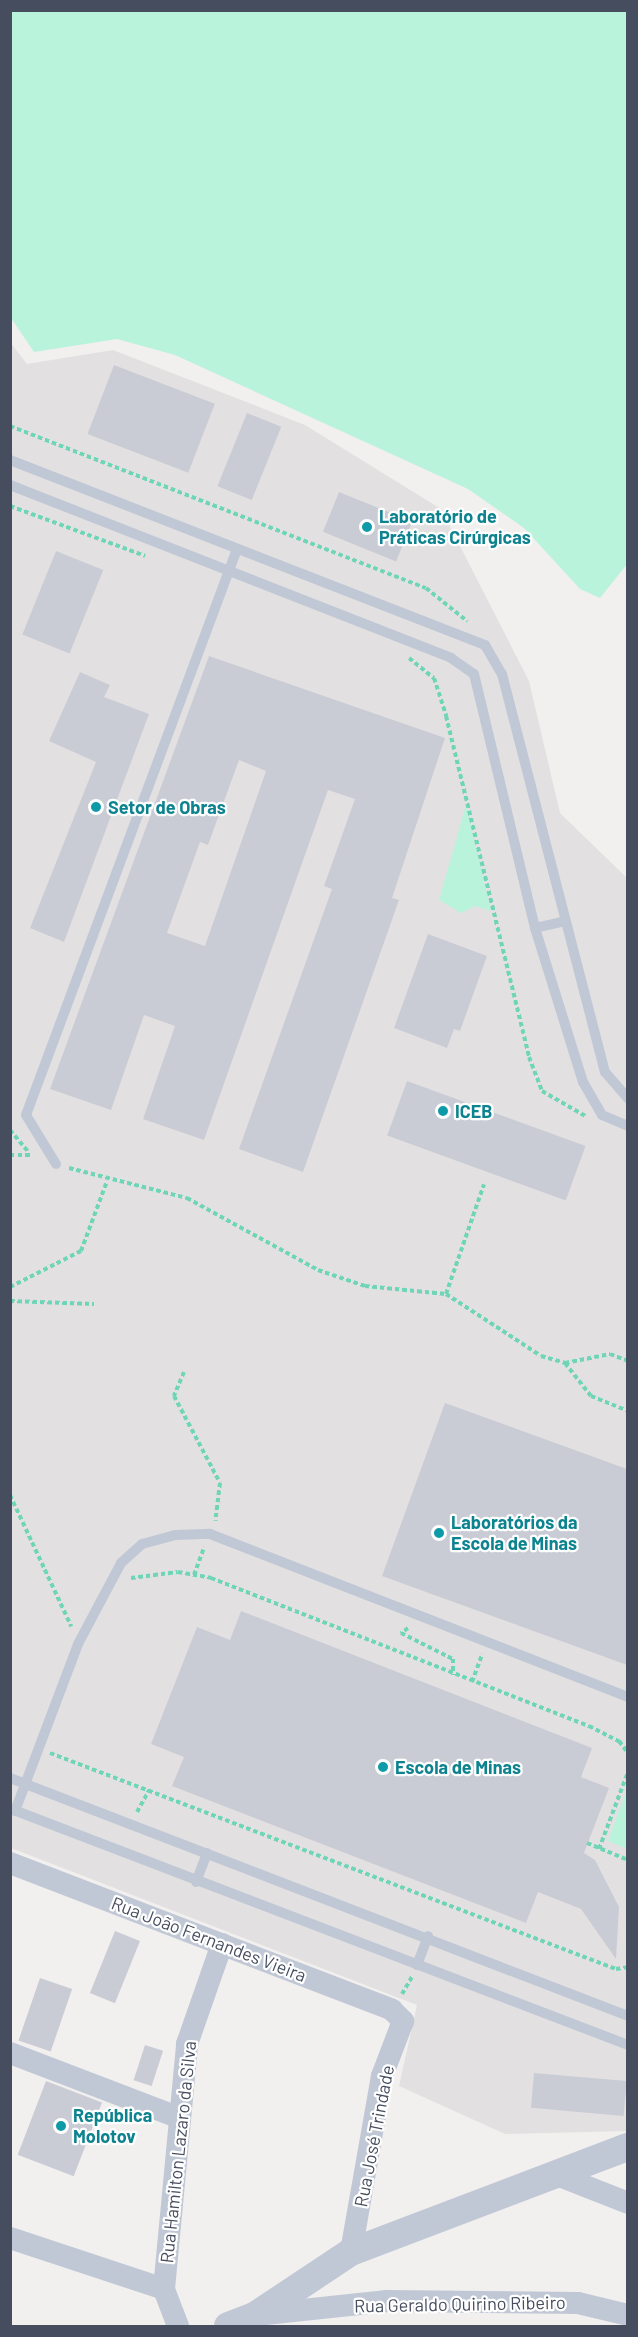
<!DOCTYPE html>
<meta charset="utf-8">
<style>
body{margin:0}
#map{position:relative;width:638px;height:2337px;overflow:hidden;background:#f2efef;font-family:Barlow,sans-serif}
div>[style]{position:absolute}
.education>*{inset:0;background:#e3e0e1}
.green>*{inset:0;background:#b9f3db}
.building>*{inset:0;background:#caccd5;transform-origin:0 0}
.path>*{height:4px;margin-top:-2px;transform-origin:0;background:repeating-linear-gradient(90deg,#6ed5b6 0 4.5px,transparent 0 7.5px)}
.service>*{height:10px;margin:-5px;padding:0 5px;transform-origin:5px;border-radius:5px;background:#c1c8d5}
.minor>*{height:22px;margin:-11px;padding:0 11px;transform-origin:11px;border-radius:11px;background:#c1c8d5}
.tertiary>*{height:28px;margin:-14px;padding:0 14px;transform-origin:14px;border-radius:14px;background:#c1c8d5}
.dots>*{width:16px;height:16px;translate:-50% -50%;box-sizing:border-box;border:3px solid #fff;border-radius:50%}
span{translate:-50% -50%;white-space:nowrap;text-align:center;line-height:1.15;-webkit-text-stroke:4.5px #fff;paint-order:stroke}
.culture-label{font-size:18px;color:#0d838f;font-weight:700}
.left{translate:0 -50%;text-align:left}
.street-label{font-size:18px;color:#454d5e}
.frame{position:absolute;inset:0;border:12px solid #454d5e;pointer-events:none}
</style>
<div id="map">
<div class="education">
<i style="clip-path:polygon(10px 342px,27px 364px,113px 350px,305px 425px,441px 509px,529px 681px,560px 813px,627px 878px,627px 2131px,505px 2134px,399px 2086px,417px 2005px,11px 1848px)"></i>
</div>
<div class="green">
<i style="clip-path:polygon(10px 11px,627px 11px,628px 563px,600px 598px,580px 589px,524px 528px,468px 489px,175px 355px,117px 339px,34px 352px,11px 318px)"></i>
<i style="clip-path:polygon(466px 805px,491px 911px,475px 906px,461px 913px,439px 900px)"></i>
<i style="clip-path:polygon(627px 1789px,628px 1849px,627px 1849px,608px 1841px)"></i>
</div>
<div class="building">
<i style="left:114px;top:365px;width:108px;height:74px;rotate:21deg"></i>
<i style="left:247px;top:413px;width:37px;height:79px;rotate:22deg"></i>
<i style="left:339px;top:492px;width:79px;height:43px;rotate:22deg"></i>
<i style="left:56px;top:551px;width:51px;height:90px;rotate:22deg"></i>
<i style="clip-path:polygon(evenodd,209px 656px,445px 738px,392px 898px,399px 900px,303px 1172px,239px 1149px,332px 889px,324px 886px,355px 799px,328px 790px,204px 1140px,143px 1119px,175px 1026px,144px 1015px,111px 1110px,50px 1089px,209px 656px,239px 760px,266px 771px,205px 946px,167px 933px,200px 842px,208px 845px,239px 760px)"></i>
<i style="clip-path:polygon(80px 672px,110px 685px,104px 697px,149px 714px,64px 942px,30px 928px,96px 762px,49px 741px)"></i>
<i style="clip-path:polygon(428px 934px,487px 956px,460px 1031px,454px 1029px,447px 1048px,394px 1028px)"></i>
<i style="left:407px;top:1081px;width:190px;height:58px;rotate:20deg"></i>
<i style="clip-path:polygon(445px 1403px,627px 1469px,627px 1665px,382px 1576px)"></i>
<i style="clip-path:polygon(241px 1611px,592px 1748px,581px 1777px,609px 1788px,584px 1853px,595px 1860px,619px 1907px,616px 1959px,581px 1909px,538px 1892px,526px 1923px,172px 1786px,184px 1757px,151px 1744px,197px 1627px,230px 1640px)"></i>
<i style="left:115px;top:1931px;width:27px;height:67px;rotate:22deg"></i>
<i style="left:40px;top:1978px;width:34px;height:66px;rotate:19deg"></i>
<i style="left:145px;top:2045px;width:19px;height:37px;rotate:18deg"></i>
<i style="left:534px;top:2073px;width:93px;height:35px;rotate:5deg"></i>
<i style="left:46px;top:2081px;width:60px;height:79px;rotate:21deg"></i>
</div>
<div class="path">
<i style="left:10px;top:426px;width:446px;rotate:21.3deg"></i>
<i style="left:426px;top:588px;width:53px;rotate:38.8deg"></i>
<i style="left:10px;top:506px;width:144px;rotate:20.3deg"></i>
<i style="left:409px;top:658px;width:32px;rotate:39deg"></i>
<i style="left:434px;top:678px;width:40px;rotate:72deg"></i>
<i style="left:446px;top:716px;width:351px;rotate:76.3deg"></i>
<i style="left:529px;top:1057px;width:36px;rotate:69deg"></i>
<i style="left:542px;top:1091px;width:52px;rotate:30deg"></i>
<i style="left:10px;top:1130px;width:30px;rotate:50deg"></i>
<i style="left:10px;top:1155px;width:23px"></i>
<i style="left:69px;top:1168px;width:122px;rotate:14.3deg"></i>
<i style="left:187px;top:1198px;width:149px;rotate:28.8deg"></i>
<i style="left:318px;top:1270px;width:50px;rotate:18.8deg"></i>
<i style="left:365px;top:1286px;width:81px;rotate:5.6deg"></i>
<i style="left:446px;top:1294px;width:113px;rotate:33.1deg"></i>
<i style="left:541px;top:1356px;width:25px;rotate:16deg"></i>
<i style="left:565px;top:1363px;width:46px;rotate:-11.3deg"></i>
<i style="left:610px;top:1354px;width:19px;rotate:21deg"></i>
<i style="left:10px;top:1287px;width:80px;rotate:-26.9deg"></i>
<i style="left:81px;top:1251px;width:75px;rotate:-69.6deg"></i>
<i style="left:446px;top:1294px;width:116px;rotate:-70.9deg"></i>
<i style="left:10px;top:1301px;width:84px;rotate:2deg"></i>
<i style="left:565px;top:1363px;width:42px;rotate:51.8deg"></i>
<i style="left:591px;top:1396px;width:40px;rotate:22deg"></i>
<i style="left:184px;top:1372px;width:26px;rotate:113deg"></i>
<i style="left:174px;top:1396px;width:98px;rotate:62.1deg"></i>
<i style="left:220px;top:1483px;width:38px;rotate:97deg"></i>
<i style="left:10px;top:1495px;width:145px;rotate:65deg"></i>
<i style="left:194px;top:1575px;width:30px;rotate:-70deg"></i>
<i style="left:131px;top:1578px;width:47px;rotate:-7.3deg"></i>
<i style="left:178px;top:1572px;width:34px;rotate:10deg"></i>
<i style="left:211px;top:1578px;width:406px;rotate:21.4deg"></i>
<i style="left:589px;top:1726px;width:34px;rotate:27deg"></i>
<i style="left:619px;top:1741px;width:15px;rotate:53deg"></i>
<i style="left:408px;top:1628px;width:9px;rotate:144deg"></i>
<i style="left:401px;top:1633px;width:58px;rotate:26.6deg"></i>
<i style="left:453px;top:1659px;width:16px;rotate:90deg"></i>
<i style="left:472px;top:1682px;width:30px;rotate:-70deg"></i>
<i style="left:50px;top:1753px;width:606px;rotate:20.89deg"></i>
<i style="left:616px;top:1969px;width:12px;rotate:-9deg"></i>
<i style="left:137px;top:1812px;width:25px;rotate:-61deg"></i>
<i style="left:587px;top:1843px;width:44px;rotate:22.5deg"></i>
<i style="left:599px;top:1849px;width:82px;rotate:-69.4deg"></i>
<i style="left:402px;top:1994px;width:20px;rotate:-60deg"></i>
</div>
<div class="service">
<i style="left:10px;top:460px;width:510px;rotate:21.28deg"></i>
<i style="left:485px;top:645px;width:34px;rotate:60deg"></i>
<i style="left:502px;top:674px;width:411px;rotate:75.5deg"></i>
<i style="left:605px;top:1072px;width:35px;rotate:49deg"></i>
<i style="left:10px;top:485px;width:474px;rotate:21.4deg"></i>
<i style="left:451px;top:658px;width:28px;rotate:35deg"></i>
<i style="left:474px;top:674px;width:261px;rotate:76.5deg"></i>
<i style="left:535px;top:928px;width:161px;rotate:72.7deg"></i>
<i style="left:583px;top:1082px;width:38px;rotate:60deg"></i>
<i style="left:602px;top:1115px;width:28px;rotate:23deg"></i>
<i style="left:535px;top:928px;width:31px;rotate:-13deg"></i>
<i style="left:56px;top:1164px;width:57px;rotate:-121.5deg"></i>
<i style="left:26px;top:1115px;width:604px;rotate:-69.55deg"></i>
<i style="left:10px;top:1778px;width:662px;rotate:21.06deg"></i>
<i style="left:11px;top:1809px;width:661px;rotate:20.93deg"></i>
<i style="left:15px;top:1811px;width:178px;rotate:-69.3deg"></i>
<i style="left:78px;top:1644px;width:92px;rotate:-62deg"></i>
<i style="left:121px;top:1563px;width:28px;rotate:-42deg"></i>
<i style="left:142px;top:1544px;width:34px;rotate:-15deg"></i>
<i style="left:175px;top:1535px;width:35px;rotate:-2deg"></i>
<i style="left:210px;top:1534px;width:449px;rotate:21.3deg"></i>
<i style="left:196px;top:1882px;width:31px;rotate:-69deg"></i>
<i style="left:417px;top:1965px;width:31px;rotate:-69deg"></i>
</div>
<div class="minor">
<i style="left:10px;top:1863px;width:409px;rotate:21deg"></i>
<i style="left:392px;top:2010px;width:16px;rotate:45deg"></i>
<i style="left:403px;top:2021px;width:59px;rotate:110.9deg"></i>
<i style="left:382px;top:2076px;width:179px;rotate:100deg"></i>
<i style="left:10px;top:2053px;width:182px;rotate:20.9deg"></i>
<i style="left:557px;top:2175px;width:76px;rotate:21.5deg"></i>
<i style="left:10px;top:2238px;width:162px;rotate:18.3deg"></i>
<i style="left:256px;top:2315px;width:132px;rotate:-6.1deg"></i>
<i style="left:387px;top:2301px;width:191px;rotate:0.6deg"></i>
<i style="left:578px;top:2303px;width:51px;rotate:13.5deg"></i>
<i style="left:178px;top:2326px;width:40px;rotate:-111deg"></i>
<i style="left:164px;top:2289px;width:246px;rotate:-84.6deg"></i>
<i style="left:187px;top:2044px;width:106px;rotate:-70.7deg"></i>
</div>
<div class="tertiary">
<i style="left:228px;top:2326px;width:30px;rotate:-21deg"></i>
<i style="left:256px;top:2315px;width:114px;rotate:-33.6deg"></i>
<i style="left:351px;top:2252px;width:296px;rotate:-20.8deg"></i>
</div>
<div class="dots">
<i style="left:367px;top:527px;background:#0f9aa8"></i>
<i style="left:96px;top:807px;background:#0f9aa8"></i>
<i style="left:443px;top:1111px;background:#0f9aa8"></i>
<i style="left:439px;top:1533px;background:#0f9aa8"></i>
<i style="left:383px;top:1767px;background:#0f9aa8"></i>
<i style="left:61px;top:2126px;background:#0f9aa8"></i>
</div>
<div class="culture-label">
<span class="left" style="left:379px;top:527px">Laboratório de<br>Práticas Cirúrgicas</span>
<span class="left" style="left:108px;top:807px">Setor de Obras</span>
<span class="left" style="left:455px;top:1111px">ICEB</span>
<span class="left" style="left:451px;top:1533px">Laboratórios da<br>Escola de Minas</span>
<span class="left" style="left:395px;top:1767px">Escola de Minas</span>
<span class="left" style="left:73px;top:2126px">República<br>Molotov</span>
</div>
<div class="street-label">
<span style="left:209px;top:1939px;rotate:21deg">Rua João Fernandes Vieira</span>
<span style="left:374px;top:2136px;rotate:-79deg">Rua José Trindade</span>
<span style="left:178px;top:2152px;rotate:-84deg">Rua Hamilton Lazaro da Silva</span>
<span style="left:460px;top:2304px;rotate:-1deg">Rua Geraldo Quirino Ribeiro</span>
</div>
<div class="frame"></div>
</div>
